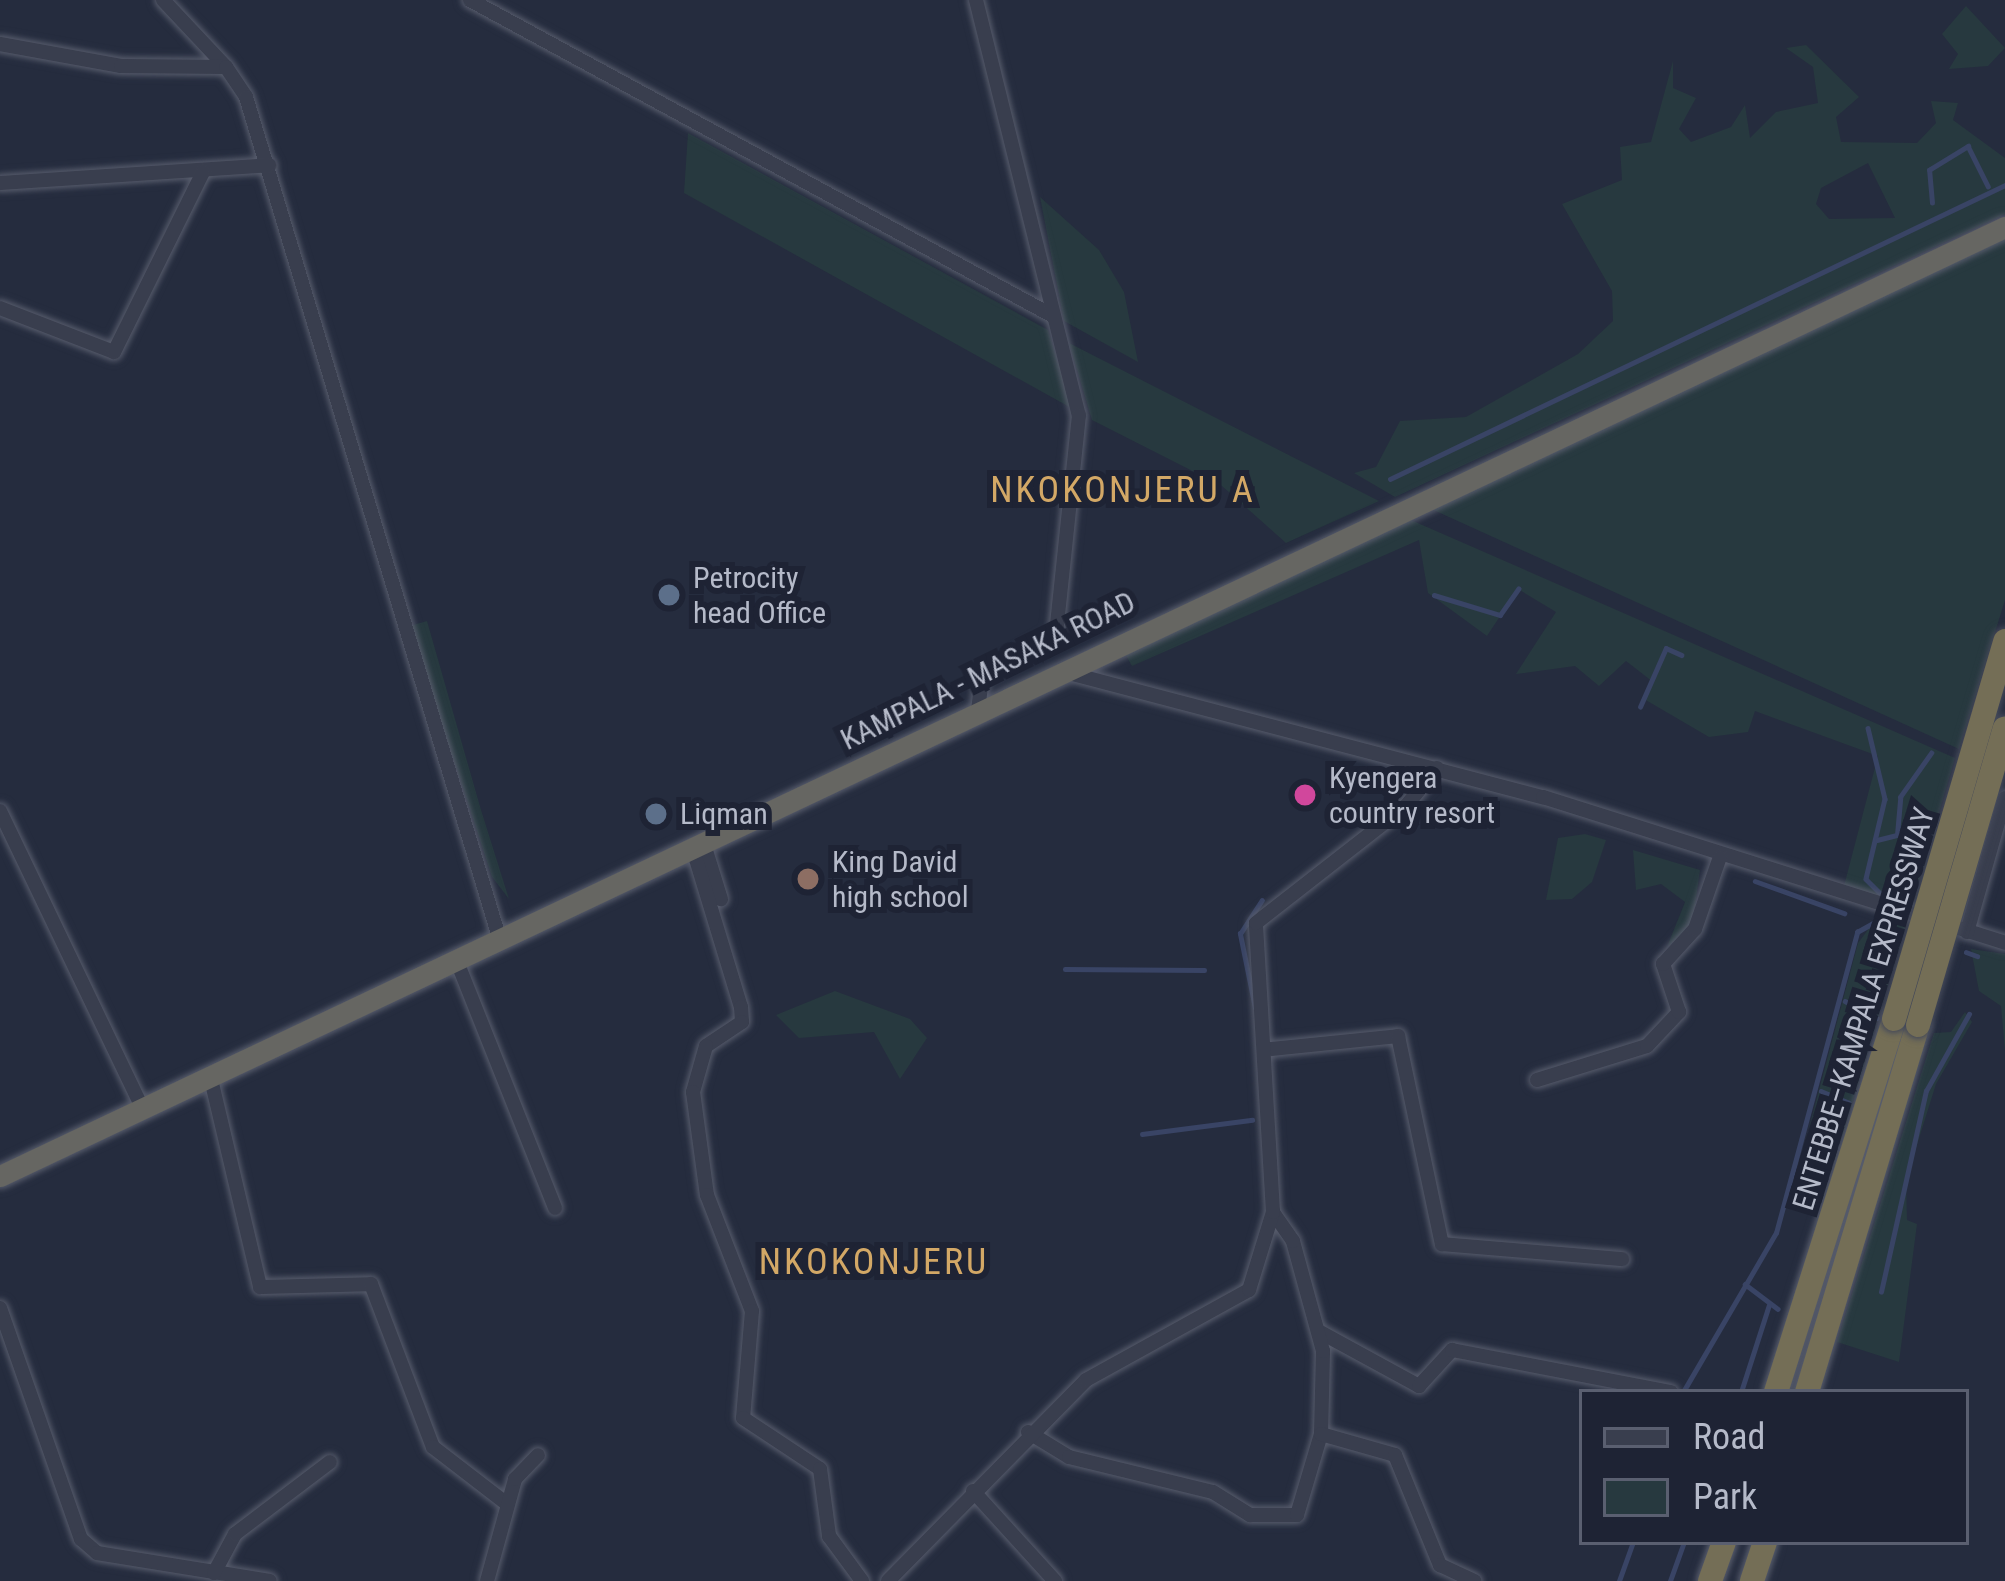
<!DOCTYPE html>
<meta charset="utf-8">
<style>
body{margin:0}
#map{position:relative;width:2005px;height:1581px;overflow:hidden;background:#252c3e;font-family:"Roboto Condensed",sans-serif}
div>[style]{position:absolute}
.green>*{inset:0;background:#27393f}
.stream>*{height:4.5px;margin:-2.25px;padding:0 2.25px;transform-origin:2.25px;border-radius:2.25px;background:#394465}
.roads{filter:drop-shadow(0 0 3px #575c6c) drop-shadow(0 0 3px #575c6c)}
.minor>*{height:14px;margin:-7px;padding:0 7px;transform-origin:7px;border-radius:7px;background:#393e4e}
.trunk>*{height:21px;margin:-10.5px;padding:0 10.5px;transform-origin:10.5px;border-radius:10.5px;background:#666662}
.motorway>*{height:24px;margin:-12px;padding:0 12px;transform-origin:12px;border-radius:12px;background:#746e56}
.bridges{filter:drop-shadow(0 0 3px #444959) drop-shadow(0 0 3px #444959)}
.motorway-bridge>*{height:24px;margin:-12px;padding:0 12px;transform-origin:12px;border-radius:12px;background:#746e56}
.dots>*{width:33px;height:33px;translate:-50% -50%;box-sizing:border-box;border:6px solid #1e2334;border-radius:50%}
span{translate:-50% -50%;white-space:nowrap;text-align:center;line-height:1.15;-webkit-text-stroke:12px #1e2334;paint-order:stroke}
.poi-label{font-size:30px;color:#b5bac9}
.left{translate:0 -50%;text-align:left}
.street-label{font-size:30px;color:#b5bac9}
.quarter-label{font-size:36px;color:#d3a866;letter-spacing:3px}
.legend{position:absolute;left:1579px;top:1389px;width:390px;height:156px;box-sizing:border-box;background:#1e2334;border:3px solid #5a5f70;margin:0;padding:15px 21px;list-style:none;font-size:36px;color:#b5bac9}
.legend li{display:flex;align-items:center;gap:24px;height:60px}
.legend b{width:60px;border:3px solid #5a5f70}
</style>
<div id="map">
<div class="green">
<i style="clip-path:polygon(1966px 6px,2005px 48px,1988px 66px,1949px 69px,1958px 54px,1942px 34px)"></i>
<i style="clip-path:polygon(evenodd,1806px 45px,1859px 97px,1836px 117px,1841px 142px,1917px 143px,1936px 123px,1931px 101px,1958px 103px,1953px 120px,2005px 158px,2005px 214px,1395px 497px,1354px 473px,1376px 467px,1400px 421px,1466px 417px,1578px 354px,1613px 321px,1612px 291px,1562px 204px,1622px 180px,1620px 147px,1651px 142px,1673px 61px,1673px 88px,1696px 98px,1679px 129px,1691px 142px,1731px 127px,1745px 105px,1750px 138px,1776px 112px,1818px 103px,1813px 67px,1786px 48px,1806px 45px,1868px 163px,1895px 218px,1829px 219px,1816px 204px,1821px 188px,1868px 163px)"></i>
<i style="clip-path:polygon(688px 133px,1048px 330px,1073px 409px,684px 193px)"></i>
<i style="clip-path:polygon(1040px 197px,1099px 250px,1124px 292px,1138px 362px,1064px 321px)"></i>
<i style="clip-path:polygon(2005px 239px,2005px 600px,1959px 749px,1427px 507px)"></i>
<i style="clip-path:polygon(1069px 343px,1379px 501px,1286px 543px,1222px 486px,1092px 420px)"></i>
<i style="clip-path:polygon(1404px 517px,1955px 758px,1912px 905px,1844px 886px,1878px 756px,1755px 711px,1748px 732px,1709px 737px,1644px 699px,1653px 682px,1626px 661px,1599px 686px,1575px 666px,1516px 674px,1556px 612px,1518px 589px,1487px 636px,1428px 593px,1419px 540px,1132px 666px,1123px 650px)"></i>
<i style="clip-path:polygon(427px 621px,481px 810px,509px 899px,492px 877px,410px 626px)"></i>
<i style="clip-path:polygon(1585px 834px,1606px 840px,1592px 882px,1572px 899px,1546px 900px,1558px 838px)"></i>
<i style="clip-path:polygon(1633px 850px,1700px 870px,1692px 927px,1667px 947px,1685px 902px,1661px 884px,1636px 890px)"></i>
<i style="clip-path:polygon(1879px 915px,1906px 925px,1841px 1140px,1809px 1128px,1858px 943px)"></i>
<i style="clip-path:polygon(1971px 949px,2005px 954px,2005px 1051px,2001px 1006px,1979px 991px)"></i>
<i style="clip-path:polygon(835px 991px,910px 1019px,927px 1038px,900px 1079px,874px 1032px,799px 1038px,776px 1015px)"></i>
<i style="clip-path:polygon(1965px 1012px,1972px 1022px,1936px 1084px,1906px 1180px,1907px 1220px,1917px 1224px,1899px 1362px,1837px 1342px,1934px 1033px,1951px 1032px)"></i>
</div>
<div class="stream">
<i style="left:1932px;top:203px;width:33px;rotate:-95deg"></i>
<i style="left:1929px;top:170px;width:46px;rotate:-31.6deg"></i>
<i style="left:1968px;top:146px;width:45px;rotate:63.4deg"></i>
<i style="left:1390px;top:479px;width:682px;rotate:-25.55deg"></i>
<i style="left:1434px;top:595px;width:69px;rotate:16.9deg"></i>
<i style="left:1500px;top:615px;width:32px;rotate:-55deg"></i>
<i style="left:1640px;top:707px;width:64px;rotate:-66.2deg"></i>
<i style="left:1666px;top:648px;width:17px;rotate:24deg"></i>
<i style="left:1868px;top:728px;width:73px;rotate:76.5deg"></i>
<i style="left:1885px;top:799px;width:82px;rotate:103.4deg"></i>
<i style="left:1866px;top:879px;width:20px;rotate:45deg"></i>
<i style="left:1877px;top:840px;width:21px;rotate:-14deg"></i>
<i style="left:1897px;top:835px;width:38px;rotate:-85deg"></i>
<i style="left:1900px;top:797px;width:54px;rotate:-54.8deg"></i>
<i style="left:1755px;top:881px;width:95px;rotate:19.8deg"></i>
<i style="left:1966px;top:952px;width:12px;rotate:20deg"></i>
<i style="left:1065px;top:969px;width:139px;rotate:0.4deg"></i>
<i style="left:1845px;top:1001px;width:36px;rotate:28deg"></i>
<i style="left:1255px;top:1008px;width:76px;rotate:-101.5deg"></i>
<i style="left:1240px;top:934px;width:40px;rotate:-57.1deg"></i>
<i style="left:1821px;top:1091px;width:30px;rotate:23deg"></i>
<i style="left:1142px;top:1134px;width:111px;rotate:-7.3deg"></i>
<i style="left:1745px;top:1284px;width:41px;rotate:37.1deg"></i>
<i style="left:1881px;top:1292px;width:206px;rotate:-77.4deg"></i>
<i style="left:1926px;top:1091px;width:88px;rotate:-60.8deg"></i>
<i style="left:1683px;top:1392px;width:184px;rotate:-59.7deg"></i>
<i style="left:1776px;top:1233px;width:312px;rotate:-74.9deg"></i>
<i style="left:1857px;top:932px;width:21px;rotate:-29deg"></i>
<i style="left:1741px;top:1392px;width:91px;rotate:-72.2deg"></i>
<i style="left:1619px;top:1581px;width:41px;rotate:-70.3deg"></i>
<i style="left:1670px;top:1581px;width:41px;rotate:-70.3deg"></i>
</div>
<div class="roads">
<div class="minor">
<i style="left:163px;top:0;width:92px;rotate:46.8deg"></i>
<i style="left:470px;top:0;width:663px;rotate:28.46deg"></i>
<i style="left:976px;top:0;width:428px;rotate:76.1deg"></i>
<i style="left:1079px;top:415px;width:221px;rotate:96deg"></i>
<i style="left:1056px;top:635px;width:86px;rotate:149.8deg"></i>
<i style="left:982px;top:678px;width:33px;rotate:97deg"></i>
<i style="left:0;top:44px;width:123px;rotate:10.3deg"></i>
<i style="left:121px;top:66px;width:105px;rotate:0.5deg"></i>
<i style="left:226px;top:67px;width:36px;rotate:56deg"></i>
<i style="left:246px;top:97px;width:877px;rotate:73.24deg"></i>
<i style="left:0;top:183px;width:270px;rotate:-3.8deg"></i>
<i style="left:0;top:308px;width:122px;rotate:21.1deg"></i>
<i style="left:114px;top:352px;width:201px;rotate:-63.7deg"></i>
<i style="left:1065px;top:672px;width:494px;rotate:14.7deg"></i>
<i style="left:1543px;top:797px;width:485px;rotate:17.5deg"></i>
<i style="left:0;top:811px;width:331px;rotate:64.4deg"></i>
<i style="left:703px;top:841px;width:61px;rotate:72.8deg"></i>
<i style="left:692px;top:846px;width:168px;rotate:73.1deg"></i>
<i style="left:741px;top:1007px;width:15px;rotate:86deg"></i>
<i style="left:742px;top:1022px;width:43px;rotate:146.3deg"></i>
<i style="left:706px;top:1046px;width:48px;rotate:105.8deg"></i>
<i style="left:693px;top:1092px;width:104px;rotate:82.3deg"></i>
<i style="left:707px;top:1195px;width:124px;rotate:68.8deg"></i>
<i style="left:752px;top:1311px;width:107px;rotate:94.8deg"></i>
<i style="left:743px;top:1418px;width:92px;rotate:33.5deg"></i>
<i style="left:820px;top:1469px;width:68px;rotate:82.3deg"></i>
<i style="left:829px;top:1536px;width:56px;rotate:53.7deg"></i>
<i style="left:1967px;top:932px;width:139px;rotate:-74.2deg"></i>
<i style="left:456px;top:959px;width:268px;rotate:68.3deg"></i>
<i style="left:1271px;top:1049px;width:128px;rotate:-5.8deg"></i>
<i style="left:1398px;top:1036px;width:213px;rotate:78.1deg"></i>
<i style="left:1442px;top:1244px;width:181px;rotate:4.8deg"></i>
<i style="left:210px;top:1075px;width:218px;rotate:76.7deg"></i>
<i style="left:260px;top:1287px;width:111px;rotate:-1.5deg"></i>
<i style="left:371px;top:1284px;width:174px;rotate:69.2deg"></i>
<i style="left:433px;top:1447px;width:93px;rotate:37.6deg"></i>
<i style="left:1537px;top:1080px;width:115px;rotate:-17.2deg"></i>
<i style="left:1647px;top:1046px;width:47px;rotate:-46.7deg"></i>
<i style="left:1679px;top:1012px;width:51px;rotate:-108.4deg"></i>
<i style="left:1663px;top:964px;width:47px;rotate:-47.6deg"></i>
<i style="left:1695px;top:929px;width:76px;rotate:-70.9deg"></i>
<i style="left:0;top:1308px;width:245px;rotate:70.7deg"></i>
<i style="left:81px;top:1539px;width:21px;rotate:41deg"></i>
<i style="left:97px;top:1553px;width:175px;rotate:9.2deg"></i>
<i style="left:1320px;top:1332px;width:113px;rotate:28.6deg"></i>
<i style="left:1419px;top:1386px;width:49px;rotate:-47.5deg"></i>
<i style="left:1452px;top:1350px;width:223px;rotate:10.9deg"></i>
<i style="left:1028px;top:1432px;width:48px;rotate:31.4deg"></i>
<i style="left:1069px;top:1457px;width:148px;rotate:13.7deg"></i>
<i style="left:1213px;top:1492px;width:44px;rotate:31.9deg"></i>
<i style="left:1250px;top:1515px;width:47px"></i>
<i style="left:1297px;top:1515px;width:84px;rotate:-73.5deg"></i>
<i style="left:1321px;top:1434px;width:83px;rotate:-88.6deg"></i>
<i style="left:1323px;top:1351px;width:114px;rotate:-105.3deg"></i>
<i style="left:1293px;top:1241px;width:35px;rotate:-125deg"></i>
<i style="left:1321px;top:1434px;width:77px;rotate:15.8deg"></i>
<i style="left:1395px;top:1455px;width:119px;rotate:67.8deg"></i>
<i style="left:1440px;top:1565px;width:38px;rotate:25deg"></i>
<i style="left:973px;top:1491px;width:122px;rotate:47.7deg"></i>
<i style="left:214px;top:1573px;width:44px;rotate:-61.7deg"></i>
<i style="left:235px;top:1534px;width:119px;rotate:-37.2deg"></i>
<i style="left:487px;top:1581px;width:106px;rotate:-74.6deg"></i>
<i style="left:515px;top:1479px;width:33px;rotate:-46deg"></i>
<i style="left:888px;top:1581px;width:282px;rotate:-45.4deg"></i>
<i style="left:1086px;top:1380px;width:186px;rotate:-28.9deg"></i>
<i style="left:1249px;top:1290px;width:82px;rotate:-72.9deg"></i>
<i style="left:1273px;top:1212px;width:289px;rotate:-93.4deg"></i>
<i style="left:1256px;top:923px;width:190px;rotate:-38deg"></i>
<i style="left:1406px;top:806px;width:49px;rotate:-50.8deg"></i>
</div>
<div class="trunk">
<i style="left:0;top:1176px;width:2218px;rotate:-25.33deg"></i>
</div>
<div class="motorway">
<i style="left:1776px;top:1392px;width:391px;rotate:-72.4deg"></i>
<i style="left:1807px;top:1392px;width:383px;rotate:-73.2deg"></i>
<i style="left:1710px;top:1581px;width:41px;rotate:-70.3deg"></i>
<i style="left:1752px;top:1581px;width:41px;rotate:-71.6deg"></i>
</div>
</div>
<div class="bridges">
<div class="motorway-bridge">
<i style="left:1894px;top:1019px;width:394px;rotate:-73.6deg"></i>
<i style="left:1918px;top:1025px;width:309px;rotate:-73.7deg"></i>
</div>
</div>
<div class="dots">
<i style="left:669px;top:595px;background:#5c6f8a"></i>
<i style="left:1305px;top:795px;background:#d1479c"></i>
<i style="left:656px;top:814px;background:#5c6f8a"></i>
<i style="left:808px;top:879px;background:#8d6e63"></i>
</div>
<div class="poi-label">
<span class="left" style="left:693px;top:595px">Petrocity<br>head Office</span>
<span class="left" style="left:1329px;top:795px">Kyengera<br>country resort</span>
<span class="left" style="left:680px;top:814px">Liqman</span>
<span class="left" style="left:832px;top:879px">King David<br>high school</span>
</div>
<div class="street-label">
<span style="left:988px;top:671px;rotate:-26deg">KAMPALA - MASAKA ROAD</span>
<span style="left:1864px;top:1009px;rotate:-73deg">ENTEBBE–KAMPALA EXPRESSWAY</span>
</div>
<div class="quarter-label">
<span style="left:1123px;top:491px">NKOKONJERU A</span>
<span style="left:874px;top:1263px">NKOKONJERU</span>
</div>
<ul class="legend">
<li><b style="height:15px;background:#393e4e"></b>Road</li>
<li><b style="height:33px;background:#27393f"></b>Park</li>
</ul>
</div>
